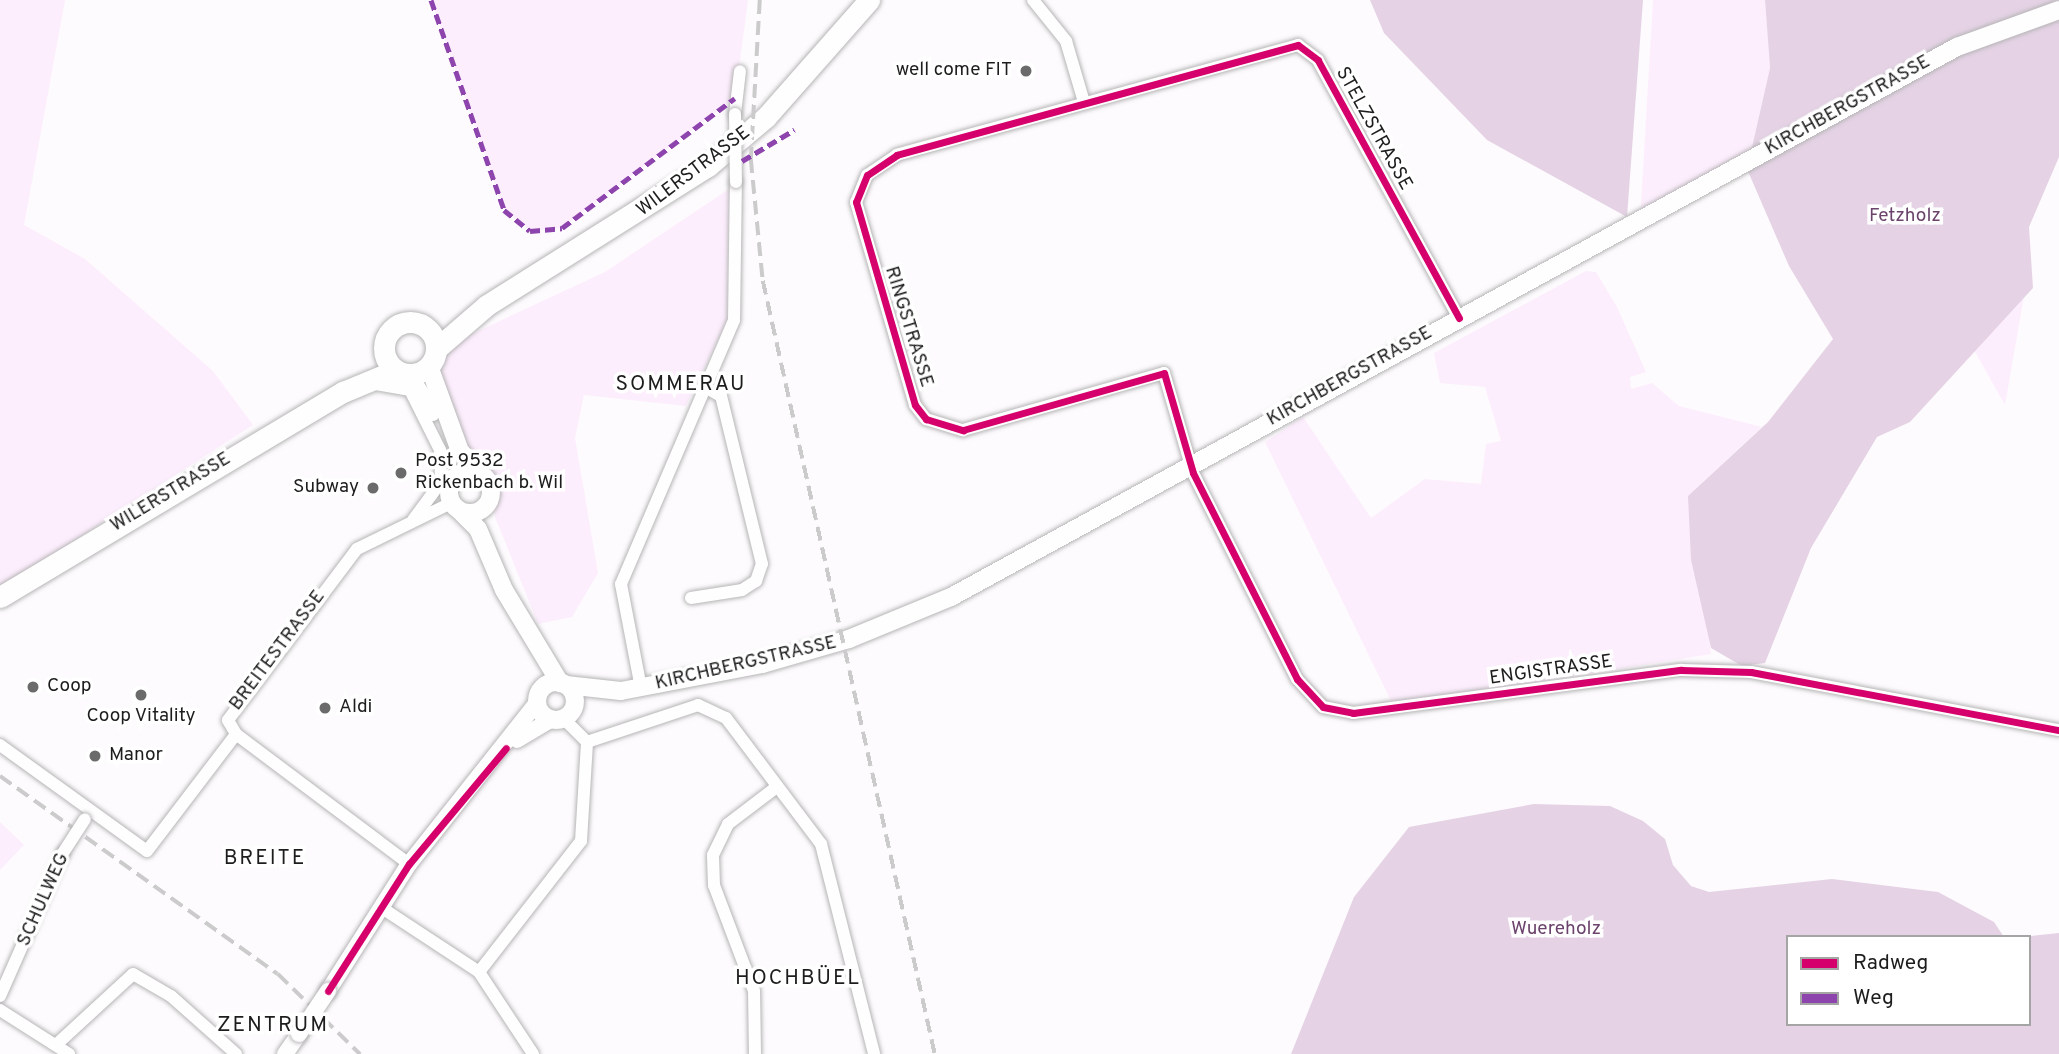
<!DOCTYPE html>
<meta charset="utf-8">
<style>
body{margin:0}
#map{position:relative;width:2059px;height:1054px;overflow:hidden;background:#fdfbfd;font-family:Overpass,sans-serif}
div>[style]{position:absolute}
.green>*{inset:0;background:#fdeefd}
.forest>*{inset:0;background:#e5d3e5}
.roads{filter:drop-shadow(0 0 2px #b6b5b6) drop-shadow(0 0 2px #b6b5b6)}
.minor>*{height:12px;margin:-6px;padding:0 6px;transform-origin:6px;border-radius:6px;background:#fffeff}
.tertiary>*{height:16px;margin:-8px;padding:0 8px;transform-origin:8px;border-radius:8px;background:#fffeff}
.secondary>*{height:18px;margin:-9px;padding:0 9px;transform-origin:9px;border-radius:9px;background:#fffeff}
.secondary>.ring{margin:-9px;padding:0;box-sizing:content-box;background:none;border:18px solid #fffeff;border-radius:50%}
.primary>*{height:21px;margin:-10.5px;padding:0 10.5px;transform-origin:10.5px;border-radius:10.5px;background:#fffeff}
.primary>.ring{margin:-10.5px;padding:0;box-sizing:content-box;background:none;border:21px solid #fffeff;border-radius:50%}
.rail>*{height:3.5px;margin-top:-1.75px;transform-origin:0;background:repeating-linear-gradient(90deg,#cccbcc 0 14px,transparent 0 21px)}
.bridges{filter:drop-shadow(0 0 2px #b6b5b6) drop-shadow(0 0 2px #b6b5b6)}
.minor-bridge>*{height:12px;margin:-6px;padding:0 6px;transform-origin:6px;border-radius:6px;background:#fffeff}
.tertiary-bridge>*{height:16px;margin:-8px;padding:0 8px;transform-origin:8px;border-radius:8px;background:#fffeff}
.quiet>*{height:5px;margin-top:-2.5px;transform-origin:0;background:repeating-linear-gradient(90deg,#8e44ad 0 10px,transparent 0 15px)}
.cycleway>*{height:7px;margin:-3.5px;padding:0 3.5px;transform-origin:3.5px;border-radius:3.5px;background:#d6006c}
.dots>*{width:19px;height:19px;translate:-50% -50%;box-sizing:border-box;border:4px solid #fff;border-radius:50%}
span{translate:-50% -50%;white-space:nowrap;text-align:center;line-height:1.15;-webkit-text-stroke:7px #fff;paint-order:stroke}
.poi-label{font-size:19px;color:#1e1d1e}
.right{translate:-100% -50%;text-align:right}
.left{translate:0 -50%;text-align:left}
.street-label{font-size:19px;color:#1e1d1e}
.park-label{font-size:19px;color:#6b436c}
.neighbourhood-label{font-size:21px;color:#1e1d1e;letter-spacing:2px}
.legend{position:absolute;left:1786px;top:935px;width:245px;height:91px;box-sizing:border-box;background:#fff;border:2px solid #a5a5a5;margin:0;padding:9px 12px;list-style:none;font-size:21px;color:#1e1d1e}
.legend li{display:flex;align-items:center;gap:14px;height:35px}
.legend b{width:35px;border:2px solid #a5a5a5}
</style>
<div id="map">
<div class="green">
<i style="clip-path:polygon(0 0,65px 0,24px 225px,85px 259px,213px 371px,253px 425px,0 588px)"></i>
<i style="clip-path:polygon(431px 0,748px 0,735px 98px,562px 228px,530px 231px,504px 210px)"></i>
<i style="clip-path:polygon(1653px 0,1765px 0,1770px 68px,1747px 169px,1640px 221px)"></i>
<i style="clip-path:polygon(729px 189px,727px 320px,686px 406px,584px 395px,575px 438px,598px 573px,572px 617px,538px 624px,495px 517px,494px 482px,468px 454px,437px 376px,450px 344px,605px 272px)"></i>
<i style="clip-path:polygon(1586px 271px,1596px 272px,1617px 307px,1646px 372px,1630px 377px,1631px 389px,1652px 383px,1679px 406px,1762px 427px,1690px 494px,1711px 654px,1393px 705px,1265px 442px,1303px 417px,1371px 518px,1425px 479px,1481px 484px,1486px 444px,1501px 441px,1485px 387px,1440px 383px,1434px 353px)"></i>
<i style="clip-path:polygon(2024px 296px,2005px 405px,1974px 350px)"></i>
<i style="clip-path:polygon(0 822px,24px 845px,0 870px)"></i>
</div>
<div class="forest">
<i style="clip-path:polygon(1370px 0,1643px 0,1627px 217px,1487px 140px,1384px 33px)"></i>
<i style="clip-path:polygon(1765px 0,2059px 0,2059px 157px,2029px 227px,2033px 288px,1910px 422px,1877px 437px,1811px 548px,1765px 663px,1742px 666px,1711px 648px,1691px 560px,1688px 496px,1768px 422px,1833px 339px,1789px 266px,1747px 169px,1770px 68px)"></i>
<i style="clip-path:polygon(1534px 804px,1610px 806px,1643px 821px,1665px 839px,1673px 865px,1691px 886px,1709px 892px,1832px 879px,1938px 892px,1994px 922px,2004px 937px,1788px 937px,1788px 1024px,2029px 1024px,2029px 937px,2021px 937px,2059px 933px,2059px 1054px,1291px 1054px,1354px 897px,1409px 827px)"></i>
</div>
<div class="roads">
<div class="minor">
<i style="left:1033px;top:0;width:53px;rotate:51.2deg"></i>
<i style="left:1066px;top:41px;width:64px;rotate:73.6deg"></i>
<i style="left:735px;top:114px;width:43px;rotate:-83.4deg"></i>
<i style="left:1459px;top:318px;width:294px;rotate:-118.7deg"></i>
<i style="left:1318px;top:60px;width:25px;rotate:-143deg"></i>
<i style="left:1298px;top:45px;width:416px;rotate:164.7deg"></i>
<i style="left:897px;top:155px;width:36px;rotate:146deg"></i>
<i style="left:867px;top:175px;width:29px;rotate:112deg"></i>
<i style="left:856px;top:202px;width:211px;rotate:73.8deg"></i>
<i style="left:915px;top:405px;width:18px;rotate:52deg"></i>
<i style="left:926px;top:419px;width:39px;rotate:17deg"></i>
<i style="left:963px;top:430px;width:209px;rotate:-15.8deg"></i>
<i style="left:1164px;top:373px;width:104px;rotate:73.8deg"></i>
<i style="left:1193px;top:473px;width:231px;rotate:63.2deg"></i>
<i style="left:1297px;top:679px;width:38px;rotate:47deg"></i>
<i style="left:1323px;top:707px;width:31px;rotate:11deg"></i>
<i style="left:1353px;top:713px;width:331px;rotate:-7.5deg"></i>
<i style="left:1681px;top:670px;width:70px;rotate:1.6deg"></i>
<i style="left:1751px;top:672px;width:313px;rotate:10.7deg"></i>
<i style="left:376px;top:384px;width:35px;rotate:10deg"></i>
<i style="left:410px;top:390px;width:67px;rotate:63.4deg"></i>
<i style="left:440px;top:450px;width:32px;rotate:88deg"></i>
<i style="left:441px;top:482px;width:47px;rotate:126.4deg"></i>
<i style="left:691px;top:598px;width:52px;rotate:-8.9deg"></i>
<i style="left:742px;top:590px;width:17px;rotate:-33deg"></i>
<i style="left:756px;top:581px;width:18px;rotate:-71deg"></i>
<i style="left:762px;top:564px;width:173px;rotate:-103.7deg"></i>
<i style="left:721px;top:396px;width:18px;rotate:-151deg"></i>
<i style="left:641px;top:688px;width:106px;rotate:-100.9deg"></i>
<i style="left:621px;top:584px;width:287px;rotate:-66.8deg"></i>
<i style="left:734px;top:320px;width:138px;rotate:-89.2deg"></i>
<i style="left:564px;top:719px;width:33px;rotate:45deg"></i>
<i style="left:587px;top:742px;width:117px;rotate:-18.4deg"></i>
<i style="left:698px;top:705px;width:31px;rotate:25deg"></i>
<i style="left:726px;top:718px;width:158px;rotate:53deg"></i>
<i style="left:821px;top:844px;width:217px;rotate:75.8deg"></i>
<i style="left:0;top:745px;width:181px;rotate:35.8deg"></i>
<i style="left:147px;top:851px;width:147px;rotate:-52.7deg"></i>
<i style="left:409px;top:864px;width:216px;rotate:-143.1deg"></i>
<i style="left:236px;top:734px;width:16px;rotate:-120deg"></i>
<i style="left:228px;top:720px;width:214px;rotate:-53deg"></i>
<i style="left:357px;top:549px;width:105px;rotate:-26.1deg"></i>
<i style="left:382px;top:908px;width:116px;rotate:33.4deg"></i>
<i style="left:479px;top:972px;width:98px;rotate:56.6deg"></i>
<i style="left:479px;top:972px;width:166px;rotate:-52.1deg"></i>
<i style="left:581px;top:841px;width:99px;rotate:-86.5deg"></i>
<i style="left:0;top:996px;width:156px;rotate:-66.2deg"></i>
<i style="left:0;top:1010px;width:82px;rotate:32.5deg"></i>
<i style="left:57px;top:1044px;width:103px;rotate:-42.6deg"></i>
<i style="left:133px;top:974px;width:44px;rotate:30.1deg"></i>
<i style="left:171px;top:996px;width:87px;rotate:41.7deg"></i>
<i style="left:755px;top:1054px;width:63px;rotate:-90.9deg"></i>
<i style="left:754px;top:991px;width:113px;rotate:-110.7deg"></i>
<i style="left:714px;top:885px;width:30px;rotate:-92deg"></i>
<i style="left:713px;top:855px;width:34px;rotate:-64deg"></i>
<i style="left:728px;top:824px;width:58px;rotate:-37.3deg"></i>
</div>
<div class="tertiary">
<i style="left:517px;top:740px;width:41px;rotate:-31deg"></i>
<i style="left:328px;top:991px;width:151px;rotate:-57.5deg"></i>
<i style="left:409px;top:864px;width:208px;rotate:-51.6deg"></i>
<i style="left:285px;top:1054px;width:24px;rotate:-55deg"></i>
</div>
<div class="secondary">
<i style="left:429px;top:366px;width:90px;rotate:70deg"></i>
<i style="left:460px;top:451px;width:30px;rotate:49deg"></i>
<i style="left:408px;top:374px;width:45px;rotate:57.7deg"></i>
<i class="ring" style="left:449px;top:471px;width:24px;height:24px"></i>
<i style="left:460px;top:511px;width:25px;rotate:45deg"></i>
<i style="left:478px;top:529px;width:66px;rotate:66.9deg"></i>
<i style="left:504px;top:590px;width:109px;rotate:58.9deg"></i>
<i class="ring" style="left:537px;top:682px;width:20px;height:20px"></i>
<i style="left:566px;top:685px;width:55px;rotate:6.2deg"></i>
<i style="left:621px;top:691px;width:144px;rotate:-10.8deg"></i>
<i style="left:762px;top:664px;width:91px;rotate:-16deg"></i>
<i style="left:849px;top:639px;width:110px;rotate:-22.4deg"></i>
<i style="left:951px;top:597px;width:1147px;rotate:-28.67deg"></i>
<i style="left:1957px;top:47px;width:109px;rotate:-19.9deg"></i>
</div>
<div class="primary">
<i class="ring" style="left:384px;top:322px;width:31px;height:31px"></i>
<i style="left:436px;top:349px;width:67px;rotate:-40.8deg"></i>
<i style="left:487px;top:305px;width:261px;rotate:-32.2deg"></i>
<i style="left:708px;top:166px;width:76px;rotate:-40.2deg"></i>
<i style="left:766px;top:117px;width:156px;rotate:-48.6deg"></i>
<i style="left:0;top:597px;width:400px;rotate:-30.9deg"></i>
<i style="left:343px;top:392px;width:57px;rotate:-22.5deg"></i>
</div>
</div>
<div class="rail">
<i style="left:760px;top:0;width:159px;rotate:93.2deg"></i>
<i style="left:751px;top:159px;width:123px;rotate:84.4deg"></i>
<i style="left:763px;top:281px;width:792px;rotate:77.46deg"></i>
<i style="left:0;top:776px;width:341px;rotate:35.5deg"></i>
<i style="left:278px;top:974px;width:115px;rotate:44.3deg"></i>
</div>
<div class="bridges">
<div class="minor-bridge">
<i style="left:735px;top:114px;width:68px;rotate:89.2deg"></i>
<i style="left:63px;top:853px;width:40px;rotate:-57.1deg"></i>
</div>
<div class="tertiary-bridge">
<i style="left:299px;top:1034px;width:52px;rotate:-56deg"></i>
</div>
</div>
<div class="quiet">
<i style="left:431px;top:0;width:222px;rotate:70.8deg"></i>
<i style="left:504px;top:210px;width:33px;rotate:39deg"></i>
<i style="left:530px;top:231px;width:32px;rotate:-5deg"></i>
<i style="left:562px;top:228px;width:216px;rotate:-36.9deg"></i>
<i style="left:742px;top:161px;width:61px;rotate:-30.8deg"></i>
</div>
<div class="cycleway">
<i style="left:1459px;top:318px;width:294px;rotate:-118.7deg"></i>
<i style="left:1318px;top:60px;width:25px;rotate:-143deg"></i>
<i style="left:1298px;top:45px;width:416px;rotate:164.7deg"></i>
<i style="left:897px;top:155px;width:36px;rotate:146deg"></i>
<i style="left:867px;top:175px;width:29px;rotate:112deg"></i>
<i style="left:856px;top:202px;width:211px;rotate:73.8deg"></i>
<i style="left:915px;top:405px;width:18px;rotate:52deg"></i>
<i style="left:926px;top:419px;width:39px;rotate:17deg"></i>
<i style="left:963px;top:430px;width:209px;rotate:-15.8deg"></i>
<i style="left:1164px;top:373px;width:104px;rotate:73.8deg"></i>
<i style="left:1193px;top:473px;width:231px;rotate:63.2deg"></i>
<i style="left:1297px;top:679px;width:38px;rotate:47deg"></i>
<i style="left:1323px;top:707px;width:31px;rotate:11deg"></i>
<i style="left:1353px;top:713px;width:331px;rotate:-7.5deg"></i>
<i style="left:1681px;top:670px;width:70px;rotate:1.6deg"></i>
<i style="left:1751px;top:672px;width:313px;rotate:10.7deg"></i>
<i style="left:328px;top:991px;width:151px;rotate:-57.5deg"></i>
<i style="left:409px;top:864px;width:151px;rotate:-50.1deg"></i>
</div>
<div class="dots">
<i style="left:1026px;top:71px;background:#6c6b6c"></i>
<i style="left:401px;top:473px;background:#6c6b6c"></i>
<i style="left:373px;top:488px;background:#6c6b6c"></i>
<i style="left:33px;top:687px;background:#6c6b6c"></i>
<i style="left:141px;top:695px;background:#6c6b6c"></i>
<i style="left:325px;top:708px;background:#6c6b6c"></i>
<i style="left:95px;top:756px;background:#6c6b6c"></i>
</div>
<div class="poi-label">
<span class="right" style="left:1012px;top:71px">well come FIT</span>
<span class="left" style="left:415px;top:473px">Post 9532<br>Rickenbach b. Wil</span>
<span class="right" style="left:359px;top:488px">Subway</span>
<span class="left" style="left:47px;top:687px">Coop</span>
<span class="left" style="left:339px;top:708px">Aldi</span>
<span style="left:141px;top:717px">Coop Vitality</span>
<span class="left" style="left:109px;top:756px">Manor</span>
</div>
<div class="street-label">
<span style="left:1848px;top:106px;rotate:-29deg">KIRCHBERGSTRASSE</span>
<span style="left:1373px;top:129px;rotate:61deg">STELZSTRASSE</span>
<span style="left:694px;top:172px;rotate:-37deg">WILERSTRASSE</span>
<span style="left:908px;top:327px;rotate:73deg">RINGSTRASSE</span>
<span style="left:1350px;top:377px;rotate:-29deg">KIRCHBERGSTRASSE</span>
<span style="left:171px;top:493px;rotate:-31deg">WILERSTRASSE</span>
<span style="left:278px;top:651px;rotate:-53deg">BREITESTRASSE</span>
<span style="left:746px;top:664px;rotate:-13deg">KIRCHBERGSTRASSE</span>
<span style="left:1551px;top:671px;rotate:-8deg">ENGISTRASSE</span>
<span style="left:44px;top:900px;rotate:-66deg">SCHULWEG</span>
</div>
<div class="park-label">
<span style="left:1905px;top:217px">Fetzholz</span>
<span style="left:1556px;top:930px">Wuereholz</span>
</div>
<div class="neighbourhood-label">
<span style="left:681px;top:385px">SOMMERAU</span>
<span style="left:265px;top:859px">BREITE</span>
<span style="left:798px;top:979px">HOCHBÜEL</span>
<span style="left:273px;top:1026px">ZENTRUM</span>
</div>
<ul class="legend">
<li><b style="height:9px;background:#d6006c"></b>Radweg</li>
<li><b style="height:9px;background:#8e44ad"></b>Weg</li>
</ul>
</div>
